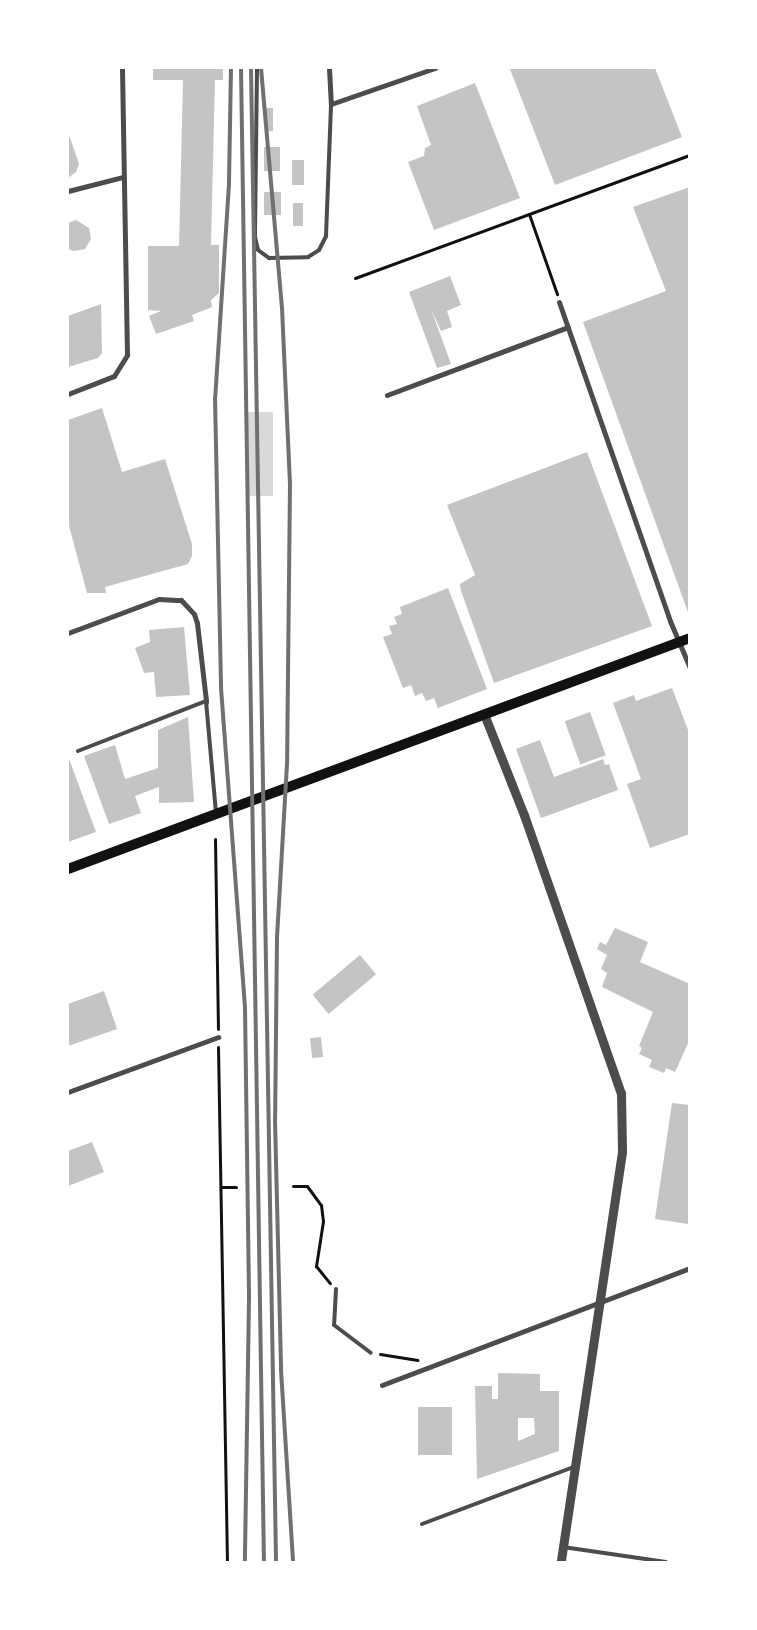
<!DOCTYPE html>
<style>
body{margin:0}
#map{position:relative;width:757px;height:1630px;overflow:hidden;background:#fff;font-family:Barlow,sans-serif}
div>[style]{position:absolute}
.water>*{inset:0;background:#d9d9d9;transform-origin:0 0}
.building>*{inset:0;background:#c4c4c4;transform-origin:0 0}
.path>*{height:3px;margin:-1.5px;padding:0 1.5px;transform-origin:1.5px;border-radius:1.5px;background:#111}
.service>*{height:4px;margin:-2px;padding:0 2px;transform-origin:2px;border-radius:2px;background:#4c4c4c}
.minor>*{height:5px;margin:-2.5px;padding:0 2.5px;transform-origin:2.5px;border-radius:2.5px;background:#4c4c4c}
.tertiary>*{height:9px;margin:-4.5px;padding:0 4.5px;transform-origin:4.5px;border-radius:4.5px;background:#4c4c4c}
.secondary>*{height:10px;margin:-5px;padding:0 5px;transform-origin:5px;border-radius:5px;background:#111}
.rail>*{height:4px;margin:-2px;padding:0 2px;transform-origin:2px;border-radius:2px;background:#707070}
span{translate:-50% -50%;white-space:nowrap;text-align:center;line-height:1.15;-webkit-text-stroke:5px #fff;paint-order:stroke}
.frame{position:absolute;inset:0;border:69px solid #fff;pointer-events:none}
</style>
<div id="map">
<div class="water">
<i style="left:247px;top:412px;width:26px;height:84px"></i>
</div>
<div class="building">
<i style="clip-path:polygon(153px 68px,223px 68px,223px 80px,215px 80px,211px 245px,219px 245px,219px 293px,211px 300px,212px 307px,192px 315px,194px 321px,156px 334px,149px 316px,161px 311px,148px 310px,148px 246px,179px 246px,183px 80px,153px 80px)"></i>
<i style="clip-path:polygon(514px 68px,655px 68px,682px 137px,555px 185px,510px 69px)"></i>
<i style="clip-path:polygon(475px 83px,520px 198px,434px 230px,408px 162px,424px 156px,425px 148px,431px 145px,417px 106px)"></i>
<i style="left:265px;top:108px;width:8px;height:23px"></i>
<i style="clip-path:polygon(68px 132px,79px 164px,76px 172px,68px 178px)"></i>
<i style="left:264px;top:147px;width:16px;height:24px"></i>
<i style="left:292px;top:160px;width:12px;height:25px"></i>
<i style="clip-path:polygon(690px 187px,690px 615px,689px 615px,583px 322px,666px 291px,633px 207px)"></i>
<i style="left:264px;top:192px;width:17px;height:23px"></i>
<i style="left:293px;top:203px;width:10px;height:23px"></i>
<i style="clip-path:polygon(76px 220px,89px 228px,91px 239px,85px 249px,74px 251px,68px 249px,68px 223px)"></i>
<i style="clip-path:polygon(450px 276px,461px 305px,447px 311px,452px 327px,441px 331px,431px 309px,451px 364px,437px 368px,409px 292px)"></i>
<i style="clip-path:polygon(101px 304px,102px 353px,98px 358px,68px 367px,68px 316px)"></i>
<i style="clip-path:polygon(102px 408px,122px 472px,165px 459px,192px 544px,192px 556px,188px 564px,105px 587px,106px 593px,87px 593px,68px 522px,68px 420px)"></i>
<i style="clip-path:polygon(587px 452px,652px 626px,494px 683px,461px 591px,460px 584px,475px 575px,447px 505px)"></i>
<i style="clip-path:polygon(448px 588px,487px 689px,438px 708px,434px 698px,426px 701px,422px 693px,415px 696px,411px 685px,403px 688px,383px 637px,392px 634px,389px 626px,397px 624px,394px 617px,402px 614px,400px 607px)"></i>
<i style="clip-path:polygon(184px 627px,190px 695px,156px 697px,154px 672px,144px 673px,135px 648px,150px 642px,149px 630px)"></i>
<i style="clip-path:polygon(672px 688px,690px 735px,690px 834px,650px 848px,627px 784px,641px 779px,613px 703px,634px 695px,636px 701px)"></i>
<i style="left:590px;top:712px;width:46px;height:27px;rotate:70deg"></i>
<i style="clip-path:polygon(188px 717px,194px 802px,159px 803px,159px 787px,135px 796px,141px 813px,109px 824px,84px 756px,115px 745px,125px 779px,158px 768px,158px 730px)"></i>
<i style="clip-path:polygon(540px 740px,554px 777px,603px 759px,605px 765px,609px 764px,618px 790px,541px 818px,516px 749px)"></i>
<i style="clip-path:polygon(68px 756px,96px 832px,68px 842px)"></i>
<i style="clip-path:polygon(615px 928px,648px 942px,640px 962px,690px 984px,690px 1039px,675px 1072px,666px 1068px,664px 1073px,649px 1067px,652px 1060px,639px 1054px,642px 1048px,639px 1046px,653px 1012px,602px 987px,607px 973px,601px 969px,607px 955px,597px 949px,600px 942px,606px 945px)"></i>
<i style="left:360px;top:955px;width:25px;height:62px;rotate:50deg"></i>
<i style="clip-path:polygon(104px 991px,117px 1029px,68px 1046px,68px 1004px)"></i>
<i style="left:321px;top:1037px;width:20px;height:11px;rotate:84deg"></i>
<i style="clip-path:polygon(672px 1103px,690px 1105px,688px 1224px,655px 1219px)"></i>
<i style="clip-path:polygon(92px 1142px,104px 1172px,68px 1186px,68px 1151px)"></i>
<i style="clip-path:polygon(evenodd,498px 1373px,540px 1374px,540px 1391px,559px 1391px,559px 1451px,477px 1479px,475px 1386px,492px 1386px,492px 1399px,498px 1399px,498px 1373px,518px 1418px,534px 1418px,535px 1434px,518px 1441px,518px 1418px)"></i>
<i style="left:418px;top:1407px;width:34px;height:48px"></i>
</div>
<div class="path">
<i style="left:529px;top:214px;width:85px;rotate:70.7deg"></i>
<i style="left:355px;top:278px;width:357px;rotate:-20.2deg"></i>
<i style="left:215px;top:839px;width:190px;rotate:89.1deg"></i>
<i style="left:218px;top:1047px;width:515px;rotate:89deg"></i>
<i style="left:293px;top:1186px;width:14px"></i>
<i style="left:307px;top:1186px;width:24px;rotate:54deg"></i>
<i style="left:321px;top:1205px;width:16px;rotate:83deg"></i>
<i style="left:323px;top:1221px;width:46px;rotate:98.8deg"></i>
<i style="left:316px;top:1266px;width:22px;rotate:51deg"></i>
<i style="left:221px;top:1187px;width:15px"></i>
<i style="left:380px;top:1354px;width:38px;rotate:9deg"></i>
</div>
<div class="service">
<i style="left:257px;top:68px;width:169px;rotate:90.7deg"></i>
<i style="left:255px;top:237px;width:13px;rotate:77deg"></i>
<i style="left:258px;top:250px;width:14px;rotate:36deg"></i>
<i style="left:269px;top:258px;width:39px;rotate:-1deg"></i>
<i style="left:308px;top:257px;width:13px;rotate:-32deg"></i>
<i style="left:319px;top:250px;width:16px;rotate:-63deg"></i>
<i style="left:326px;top:236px;width:132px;rotate:-87.8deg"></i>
<i style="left:78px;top:751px;width:137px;rotate:-21.3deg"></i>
<i style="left:206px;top:701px;width:113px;rotate:84.9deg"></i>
<i style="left:336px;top:1289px;width:36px;rotate:93deg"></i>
<i style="left:334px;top:1325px;width:46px;rotate:37.1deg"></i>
<i style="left:422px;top:1524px;width:162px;rotate:-20.6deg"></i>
<i style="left:563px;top:1547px;width:104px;rotate:8.3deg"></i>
</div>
<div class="minor">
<i style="left:329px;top:68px;width:36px;rotate:87deg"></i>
<i style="left:331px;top:104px;width:110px;rotate:-19.1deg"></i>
<i style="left:68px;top:191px;width:57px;rotate:-14.3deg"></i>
<i style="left:559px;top:302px;width:338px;rotate:70.8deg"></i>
<i style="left:670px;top:621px;width:51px;rotate:66.9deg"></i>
<i style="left:68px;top:394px;width:49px;rotate:-21.4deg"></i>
<i style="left:114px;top:376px;width:25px;rotate:-58deg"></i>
<i style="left:127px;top:355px;width:287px;rotate:-91deg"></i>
<i style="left:387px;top:395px;width:193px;rotate:-20.6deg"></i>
<i style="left:68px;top:633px;width:97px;rotate:-20.5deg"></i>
<i style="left:159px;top:599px;width:22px;rotate:3deg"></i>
<i style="left:181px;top:600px;width:19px;rotate:47deg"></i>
<i style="left:194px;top:614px;width:9px;rotate:72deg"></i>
<i style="left:197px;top:623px;width:79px;rotate:83.4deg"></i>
<i style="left:68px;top:1092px;width:160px;rotate:-20.1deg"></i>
<i style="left:382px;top:1385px;width:329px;rotate:-20.8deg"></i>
</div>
<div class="tertiary">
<i style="left:484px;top:714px;width:109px;rotate:68.4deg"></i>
<i style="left:524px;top:815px;width:294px;rotate:70.8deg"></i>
<i style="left:621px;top:1093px;width:59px;rotate:89deg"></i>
<i style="left:622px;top:1152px;width:415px;rotate:98.5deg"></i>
</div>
<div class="secondary">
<i style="left:68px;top:869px;width:664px;rotate:-20.37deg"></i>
</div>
<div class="rail">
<i style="left:231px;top:68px;width:116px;rotate:91deg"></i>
<i style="left:229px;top:184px;width:214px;rotate:93.7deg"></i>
<i style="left:215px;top:398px;width:290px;rotate:88.8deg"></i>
<i style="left:221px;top:688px;width:321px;rotate:85.7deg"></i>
<i style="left:245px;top:1008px;width:291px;rotate:89.2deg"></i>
<i style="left:249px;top:1299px;width:263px;rotate:90.9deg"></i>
<i style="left:241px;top:68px;width:1494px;rotate:89.12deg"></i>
<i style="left:251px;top:68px;width:1494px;rotate:89.04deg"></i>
<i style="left:261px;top:68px;width:241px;rotate:85deg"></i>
<i style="left:282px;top:308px;width:176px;rotate:87.4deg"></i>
<i style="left:290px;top:484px;width:280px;rotate:90.6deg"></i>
<i style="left:287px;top:764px;width:174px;rotate:93.3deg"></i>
<i style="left:277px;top:938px;width:182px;rotate:90.6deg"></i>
<i style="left:275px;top:1120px;width:250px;rotate:88.6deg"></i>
<i style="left:281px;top:1370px;width:192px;rotate:86.4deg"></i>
</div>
<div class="frame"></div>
</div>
